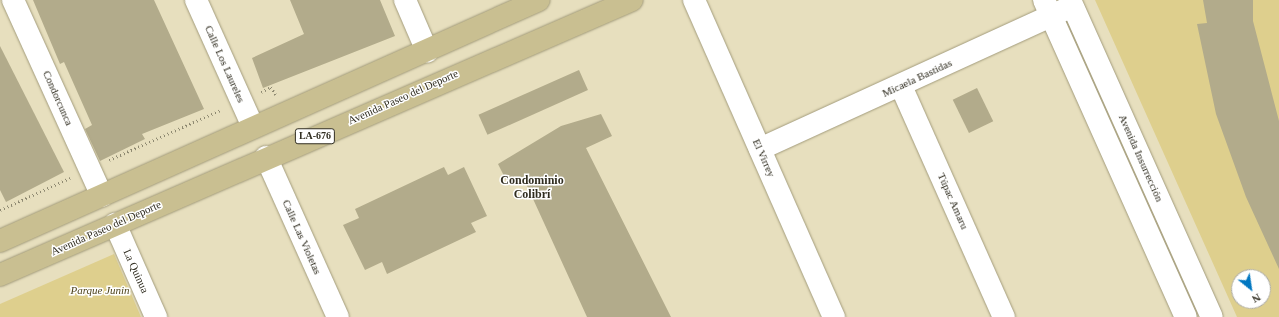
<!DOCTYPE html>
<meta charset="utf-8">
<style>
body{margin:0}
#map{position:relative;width:1279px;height:317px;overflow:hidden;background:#e7dfbe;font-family:"Times New Roman",serif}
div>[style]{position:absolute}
.green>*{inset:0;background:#decf8d}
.building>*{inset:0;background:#b2ab8b;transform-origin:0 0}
.path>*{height:2.5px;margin-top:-1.25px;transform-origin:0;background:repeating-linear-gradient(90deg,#8e8971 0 1px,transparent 0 4px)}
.roads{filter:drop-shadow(0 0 1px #a39c7c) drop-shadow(0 0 1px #a39c7c)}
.street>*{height:22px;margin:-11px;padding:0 11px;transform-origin:11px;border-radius:11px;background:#fff}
.primary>*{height:22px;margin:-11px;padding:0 11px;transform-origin:11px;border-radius:11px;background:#c9bf91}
span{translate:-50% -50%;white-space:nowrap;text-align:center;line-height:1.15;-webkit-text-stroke:3px #fff;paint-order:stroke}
.shield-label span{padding:1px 3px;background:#fff;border:1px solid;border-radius:3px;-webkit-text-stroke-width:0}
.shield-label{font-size:10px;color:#302d20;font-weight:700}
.street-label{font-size:11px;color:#302d20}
.park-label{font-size:11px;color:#4e441c;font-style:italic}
.neighbourhood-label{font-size:12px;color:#302d20;font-weight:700}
.north{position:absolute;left:1231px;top:269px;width:40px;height:40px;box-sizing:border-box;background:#fff;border:1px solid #acaba6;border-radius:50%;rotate:150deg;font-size:11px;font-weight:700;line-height:16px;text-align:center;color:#302d20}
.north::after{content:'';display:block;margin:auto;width:14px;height:18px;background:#0177c1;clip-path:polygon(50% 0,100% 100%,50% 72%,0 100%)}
</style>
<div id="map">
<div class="green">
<i style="clip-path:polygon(evenodd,1095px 0,1279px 0,1279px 317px,1237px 317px,1095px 0,1239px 277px,1263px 277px,1263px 301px,1239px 301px,1239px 277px)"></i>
<i style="clip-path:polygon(114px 254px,141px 317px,0 317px,0 304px)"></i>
</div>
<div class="building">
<i style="clip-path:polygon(33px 0,154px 0,204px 109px,142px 134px,145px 139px,100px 161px,85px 129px,92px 125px,64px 62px,60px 64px)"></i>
<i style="clip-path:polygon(290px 0,380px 0,395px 36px,263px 88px,252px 58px,304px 34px)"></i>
<i style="clip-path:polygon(1203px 0,1253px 0,1253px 21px,1279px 121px,1279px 269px,1246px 197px,1216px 114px,1197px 24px,1207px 23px)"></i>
<i style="clip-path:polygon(0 46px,64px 172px,6px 202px,0 190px)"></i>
<i style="left:579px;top:70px;width:22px;height:110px;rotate:66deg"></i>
<i style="left:977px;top:88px;width:37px;height:27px;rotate:64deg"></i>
<i style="clip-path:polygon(601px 114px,612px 136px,586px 148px,671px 317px,587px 317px,523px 177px,508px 184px,498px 164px,561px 126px)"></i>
<i style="clip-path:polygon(444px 167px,448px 175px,464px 167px,487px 216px,471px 223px,476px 232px,387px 274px,382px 262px,365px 270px,343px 225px,359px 218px,355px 209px)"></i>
</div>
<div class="path">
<i style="left:261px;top:92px;width:11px;rotate:-27deg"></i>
<i style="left:271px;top:87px;width:9px;rotate:58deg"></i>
<i style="left:109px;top:160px;width:123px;rotate:-24.1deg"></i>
<i style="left:0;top:210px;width:77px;rotate:-24.6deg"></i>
</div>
<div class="roads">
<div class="street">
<i style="left:13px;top:0;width:215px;rotate:65.6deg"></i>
<i style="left:196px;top:0;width:139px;rotate:65.8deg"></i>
<i style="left:405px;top:0;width:56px;rotate:66.7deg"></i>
<i style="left:694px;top:0;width:347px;rotate:66.2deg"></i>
<i style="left:1044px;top:0;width:347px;rotate:65.9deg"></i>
<i style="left:1070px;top:0;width:347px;rotate:65.9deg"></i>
<i style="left:901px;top:86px;width:253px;rotate:66deg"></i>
<i style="left:760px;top:149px;width:334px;rotate:-24.6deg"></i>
<i style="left:266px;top:157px;width:175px;rotate:65.8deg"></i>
<i style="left:115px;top:224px;width:102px;rotate:66.2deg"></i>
</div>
<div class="primary">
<i style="left:0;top:241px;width:590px;rotate:-24.09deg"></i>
<i style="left:0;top:275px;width:689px;rotate:-23.52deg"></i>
</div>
</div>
<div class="shield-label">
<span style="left:315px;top:136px">LA-676</span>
</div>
<div class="street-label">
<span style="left:225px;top:64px;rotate:66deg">Calle Los Laureles</span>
<span style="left:917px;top:78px;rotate:-25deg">Micaela Bastidas</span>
<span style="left:403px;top:97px;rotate:-24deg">Avenida Paseo del Deporte</span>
<span style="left:58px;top:98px;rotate:66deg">Condorcunca</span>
<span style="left:764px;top:158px;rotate:66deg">El Virrey</span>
<span style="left:1141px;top:158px;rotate:66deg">Avenida Insurrección</span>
<span style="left:953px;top:201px;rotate:66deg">Túpac Amaru</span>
<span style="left:106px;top:228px;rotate:-24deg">Avenida Paseo del Deporte</span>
<span style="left:302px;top:237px;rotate:66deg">Calle Las Violetas</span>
<span style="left:136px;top:271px;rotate:66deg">La Quinua</span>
</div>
<div class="park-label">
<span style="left:100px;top:290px">Parque Junin</span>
</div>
<div class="neighbourhood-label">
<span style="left:532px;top:188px">Condominio<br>Colibrí</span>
</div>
<div class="north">N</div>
</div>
